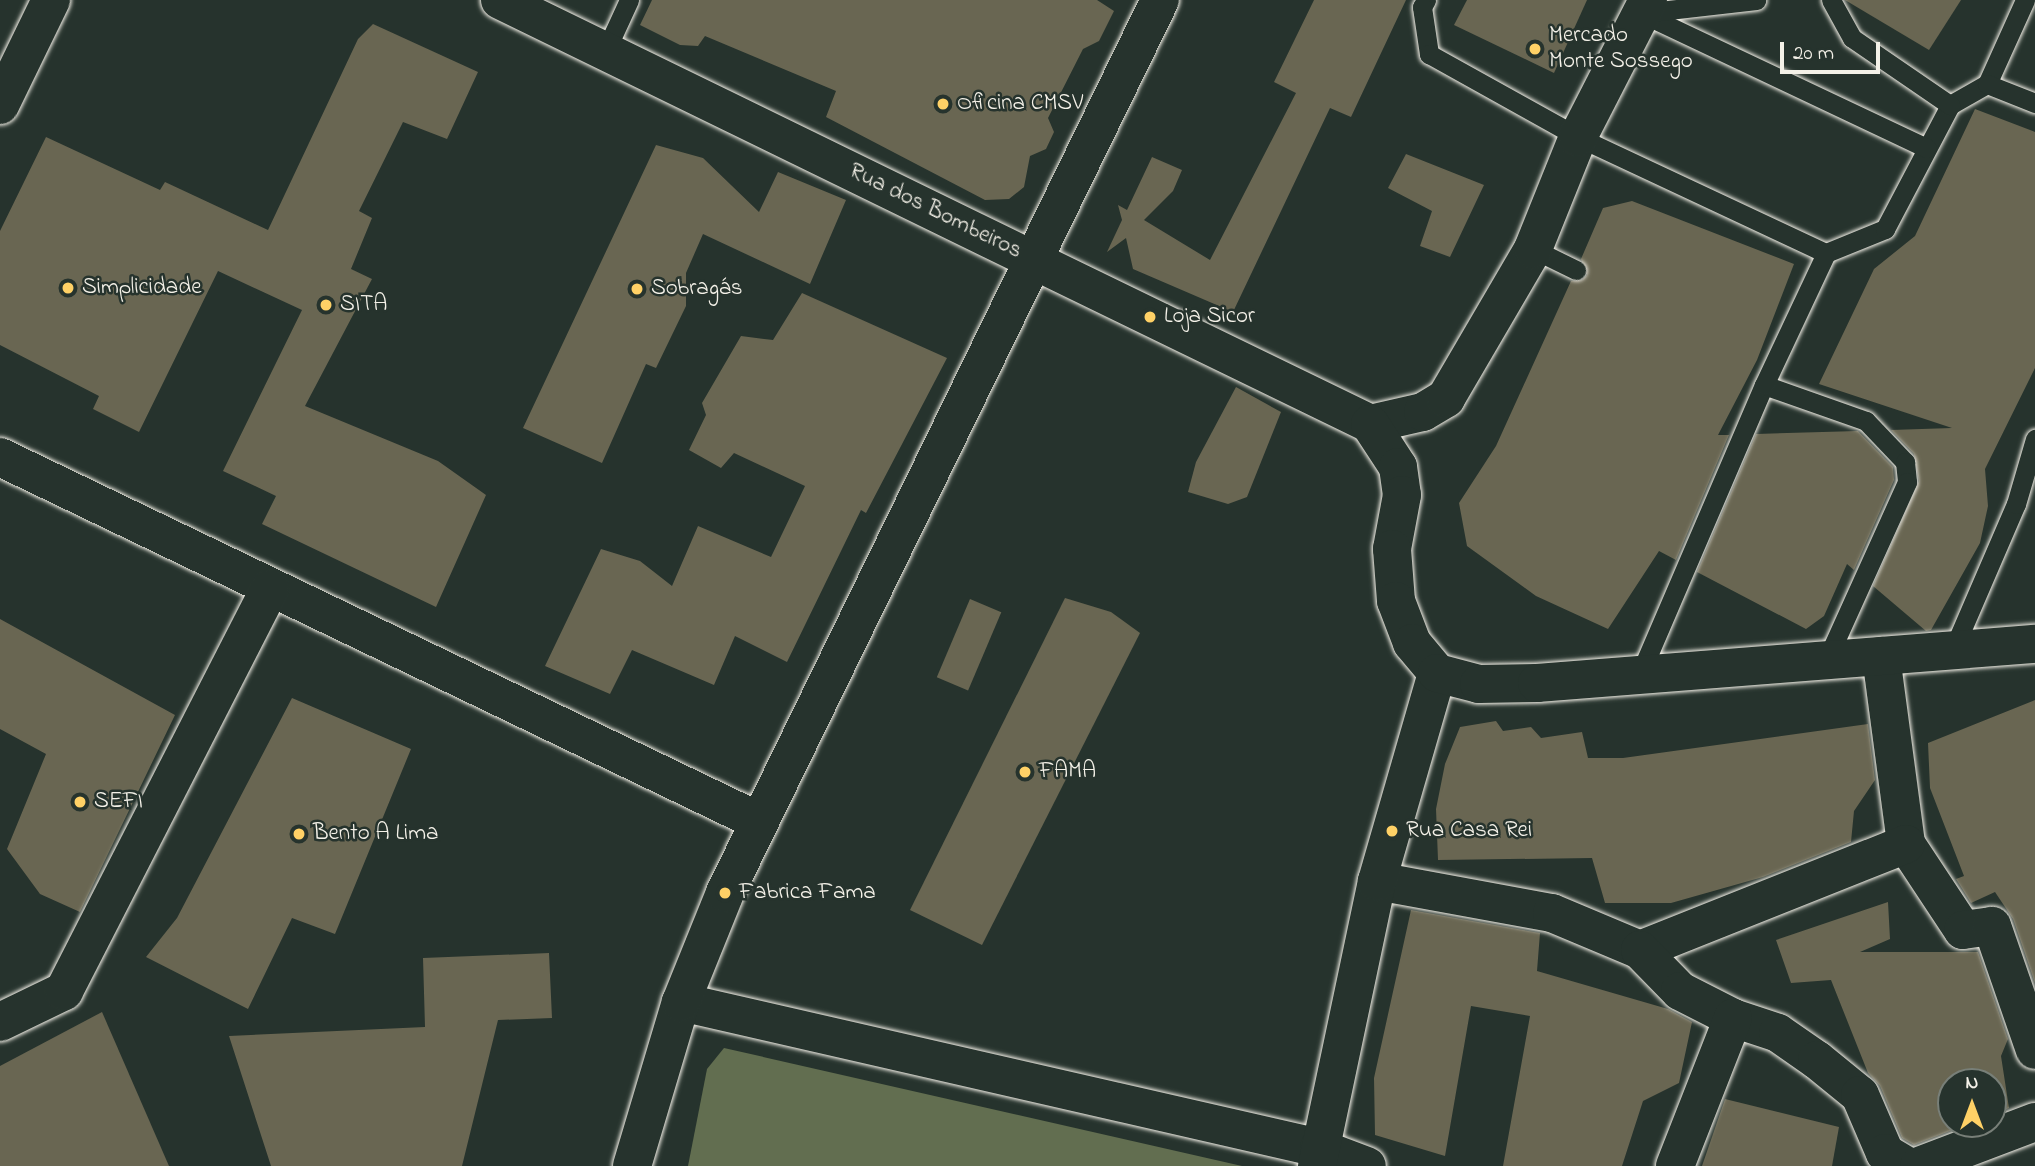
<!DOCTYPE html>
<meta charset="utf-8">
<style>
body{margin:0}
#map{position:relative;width:2035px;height:1166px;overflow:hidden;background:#26332d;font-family:"Indie Flower",sans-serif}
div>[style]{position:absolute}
.green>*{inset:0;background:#626e50}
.building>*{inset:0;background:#696652;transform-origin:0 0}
.roads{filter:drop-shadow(0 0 2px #f4f1e8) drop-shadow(0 0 2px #f4f1e8)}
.service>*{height:19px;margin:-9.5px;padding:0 9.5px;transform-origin:9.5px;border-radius:9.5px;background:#26332d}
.minor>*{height:38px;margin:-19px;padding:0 19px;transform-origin:19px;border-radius:19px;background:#26332d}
.tertiary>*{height:38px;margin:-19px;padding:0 19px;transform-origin:19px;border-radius:19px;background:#26332d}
.secondary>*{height:38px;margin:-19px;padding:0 19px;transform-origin:19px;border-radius:19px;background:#26332d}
.dots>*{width:19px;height:19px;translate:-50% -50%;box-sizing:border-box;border:4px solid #26332d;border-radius:50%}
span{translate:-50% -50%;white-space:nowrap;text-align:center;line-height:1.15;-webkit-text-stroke:5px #26332d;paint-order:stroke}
.poi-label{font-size:23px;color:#f4f1e8}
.left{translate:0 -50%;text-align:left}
.street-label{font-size:23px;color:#f4f1e8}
.north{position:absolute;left:1937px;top:1068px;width:70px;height:70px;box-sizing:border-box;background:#26332d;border:2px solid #787f78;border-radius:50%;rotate:0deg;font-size:19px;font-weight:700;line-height:28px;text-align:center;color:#f4f1e8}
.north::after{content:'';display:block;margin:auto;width:24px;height:32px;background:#ffd166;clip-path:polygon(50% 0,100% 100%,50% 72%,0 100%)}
.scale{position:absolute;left:1780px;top:42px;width:100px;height:32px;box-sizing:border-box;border:4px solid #f4f1e8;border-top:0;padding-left:9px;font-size:21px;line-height:24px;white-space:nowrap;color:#f4f1e8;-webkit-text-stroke:5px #26332d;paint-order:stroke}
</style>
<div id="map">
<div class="green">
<i style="clip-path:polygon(724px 1048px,1242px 1166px,688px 1166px,707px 1069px)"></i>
</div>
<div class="building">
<i style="clip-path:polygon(652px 0,1097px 0,1114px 11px,1099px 41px,1083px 49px,1048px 118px,1054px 132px,1046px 149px,1030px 156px,1024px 187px,1009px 199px,985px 200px,826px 117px,836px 91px,705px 36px,698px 46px,680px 45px,640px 25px)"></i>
<i style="clip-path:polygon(1314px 0,1406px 0,1351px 117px,1330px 108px,1233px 312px,1133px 269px,1126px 238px,1107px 252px,1122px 220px,1118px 205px,1127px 210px,1152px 157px,1182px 170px,1173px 191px,1144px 220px,1210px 260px,1296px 93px,1274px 82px)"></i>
<i style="clip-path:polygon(1467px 0,1587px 0,1554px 73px,1454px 25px)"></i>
<i style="clip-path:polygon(1845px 0,1961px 0,1929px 50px)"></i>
<i style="clip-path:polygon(373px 24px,478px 72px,447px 139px,403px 122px,359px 211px,372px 218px,351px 269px,372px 279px,305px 406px,438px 461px,486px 495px,436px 607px,262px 524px,276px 496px,223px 471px,302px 310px,218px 271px,139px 432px,93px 409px,99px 396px,0 345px,0 231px,46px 137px,160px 190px,165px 182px,268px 230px,358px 39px)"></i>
<i style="clip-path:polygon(1975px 109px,2035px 132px,2035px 368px,1985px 469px,1988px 506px,1980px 543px,1931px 630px,1926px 631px,1873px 586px,1919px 481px,1914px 454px,1891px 430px,1952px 428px,1819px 384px,1874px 269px,1915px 236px)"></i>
<i style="clip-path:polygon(656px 145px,703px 158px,759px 212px,778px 172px,846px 200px,810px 284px,703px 234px,686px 273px,686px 306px,656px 368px,646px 364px,602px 463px,523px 428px)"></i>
<i style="clip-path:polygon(1406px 154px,1484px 185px,1450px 257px,1420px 246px,1432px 211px,1388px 188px)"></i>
<i style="clip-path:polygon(1632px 201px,1794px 264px,1757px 360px,1718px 435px,1729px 435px,1676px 560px,1659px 551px,1608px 629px,1536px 596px,1467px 546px,1459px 503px,1496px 446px,1571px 281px,1582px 280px,1587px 275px,1581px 259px,1603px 208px)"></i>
<i style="clip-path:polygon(802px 293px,947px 358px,866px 513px,861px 510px,787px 662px,735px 636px,714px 685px,632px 650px,610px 694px,545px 666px,601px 549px,640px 561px,672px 586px,698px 526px,771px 557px,805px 486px,734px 453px,721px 468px,689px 450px,706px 415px,702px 403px,741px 336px,773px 340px)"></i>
<i style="clip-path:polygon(1236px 387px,1281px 412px,1247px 497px,1228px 504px,1188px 492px,1196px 462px)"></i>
<i style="clip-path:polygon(1858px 431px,1893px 467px,1894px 480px,1854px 570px,1847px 564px,1824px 616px,1806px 629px,1697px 572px,1756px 434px)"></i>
<i style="clip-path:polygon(1065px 598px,1111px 612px,1140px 633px,982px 945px,910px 910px)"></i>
<i style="left:970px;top:599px;width:34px;height:85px;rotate:23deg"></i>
<i style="clip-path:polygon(0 619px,175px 715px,80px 912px,40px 894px,7px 849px,46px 754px,0 729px)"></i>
<i style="clip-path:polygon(292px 698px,411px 749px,335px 934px,292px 918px,248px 1009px,146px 957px,177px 918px)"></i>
<i style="clip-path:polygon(2035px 700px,2035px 983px,2013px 919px,1995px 892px,1971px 903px,1956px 879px,1964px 876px,1930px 788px,1928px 743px)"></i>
<i style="clip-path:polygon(1496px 721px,1503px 731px,1531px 727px,1541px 738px,1582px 732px,1588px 758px,1623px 758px,1868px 724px,1875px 780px,1854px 811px,1851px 842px,1763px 877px,1671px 903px,1605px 903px,1592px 858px,1438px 860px,1436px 809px,1445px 764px,1460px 727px)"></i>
<i style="clip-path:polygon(1888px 902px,1890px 939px,1860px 952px,1978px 952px,2008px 1039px,2001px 1056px,2009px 1108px,1993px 1115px,1993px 1082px,1951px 1082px,1951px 1124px,1968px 1124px,1914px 1145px,1902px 1138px,1880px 1086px,1868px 1073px,1831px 980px,1791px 983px,1776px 940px)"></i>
<i style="clip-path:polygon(1411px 910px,1540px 933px,1537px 971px,1668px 1009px,1692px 1022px,1679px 1083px,1643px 1101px,1622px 1166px,1503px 1166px,1530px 1016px,1471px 1006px,1445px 1156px,1375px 1135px,1374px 1078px)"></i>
<i style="clip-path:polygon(549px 953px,552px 1018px,498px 1020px,462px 1166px,271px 1166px,229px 1036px,425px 1027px,423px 958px)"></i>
<i style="clip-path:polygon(102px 1012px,169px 1166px,0 1166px,0 1066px)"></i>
<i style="clip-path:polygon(1725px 1099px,1839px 1127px,1832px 1166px,1702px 1166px)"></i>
</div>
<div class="roads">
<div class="service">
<i style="left:1426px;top:0;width:8px;rotate:120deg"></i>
<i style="left:1422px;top:7px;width:48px;rotate:81.5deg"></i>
<i style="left:1429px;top:54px;width:171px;rotate:29.1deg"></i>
<i style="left:1578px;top:137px;width:274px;rotate:25.1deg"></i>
<i style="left:1826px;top:253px;width:64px;rotate:-22.1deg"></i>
<i style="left:1885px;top:229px;width:140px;rotate:-62.3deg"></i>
<i style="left:1950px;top:105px;width:43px;rotate:-29.6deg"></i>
<i style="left:1831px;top:0;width:43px;rotate:61.1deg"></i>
<i style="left:1852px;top:38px;width:119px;rotate:34.4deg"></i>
<i style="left:2025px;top:0;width:92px;rotate:114.3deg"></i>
<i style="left:1987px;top:84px;width:52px;rotate:21.6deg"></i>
<i style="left:1641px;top:13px;width:316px;rotate:25.3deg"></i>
<i style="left:1642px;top:13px;width:115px;rotate:-6.5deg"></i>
<i style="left:606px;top:50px;width:55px;rotate:-65.3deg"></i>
<i style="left:1533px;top:249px;width:48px;rotate:26deg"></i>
<i style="left:1764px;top:385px;width:108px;rotate:19.4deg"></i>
<i style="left:1866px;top:421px;width:57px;rotate:46.4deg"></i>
<i style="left:1905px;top:462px;width:20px;rotate:84deg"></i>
<i style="left:1907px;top:482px;width:196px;rotate:114.3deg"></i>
<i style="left:1953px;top:650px;width:159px;rotate:-66.7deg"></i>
<i style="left:2016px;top:504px;width:68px;rotate:-73.7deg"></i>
<i style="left:1640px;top:674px;width:314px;rotate:-66.8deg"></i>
<i style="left:1764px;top:385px;width:146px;rotate:-64.8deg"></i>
</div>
<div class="minor">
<i style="left:0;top:105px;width:117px;rotate:-64.1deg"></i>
<i style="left:1370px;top:424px;width:54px;rotate:-12.8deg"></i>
<i style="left:1423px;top:412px;width:27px;rotate:-31deg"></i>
<i style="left:1446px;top:398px;width:173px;rotate:-59.7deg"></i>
<i style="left:1533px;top:249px;width:121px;rotate:-68.1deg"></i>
<i style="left:1578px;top:137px;width:154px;rotate:-62.9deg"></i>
<i style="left:0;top:457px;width:841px;rotate:25.65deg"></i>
<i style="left:1881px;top:656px;width:190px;rotate:82.4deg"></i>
<i style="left:1906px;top:844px;width:103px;rotate:56.5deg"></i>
<i style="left:1963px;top:930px;width:29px;rotate:-8deg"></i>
<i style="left:1992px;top:926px;width:131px;rotate:70.9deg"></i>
<i style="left:1377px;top:881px;width:178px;rotate:10.4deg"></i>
<i style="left:1552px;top:913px;width:95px;rotate:22.8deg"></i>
<i style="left:1640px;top:950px;width:286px;rotate:-21.7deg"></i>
<i style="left:1640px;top:950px;width:57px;rotate:45.7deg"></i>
<i style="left:1680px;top:991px;width:59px;rotate:27deg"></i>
<i style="left:1733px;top:1018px;width:47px;rotate:18.4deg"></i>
<i style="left:1778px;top:1033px;width:47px;rotate:34.7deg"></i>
<i style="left:1817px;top:1060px;width:55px;rotate:39.1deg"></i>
<i style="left:1860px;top:1095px;width:63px;rotate:66.7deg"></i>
<i style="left:1885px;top:1153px;width:26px;rotate:31deg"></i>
<i style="left:681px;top:1002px;width:654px;rotate:12.89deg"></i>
<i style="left:1319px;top:1148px;width:51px;rotate:20.6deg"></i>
<i style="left:0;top:1022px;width:71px;rotate:-25.8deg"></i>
<i style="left:64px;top:991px;width:452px;rotate:-62.9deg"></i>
<i style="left:1317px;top:1166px;width:291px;rotate:-78.1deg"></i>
<i style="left:1377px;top:881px;width:216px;rotate:-73.9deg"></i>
<i style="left:1675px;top:1166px;width:159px;rotate:-68.6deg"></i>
<i style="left:1919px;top:1166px;width:124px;rotate:-20.8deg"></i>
</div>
<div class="tertiary">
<i style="left:500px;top:0;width:593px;rotate:26deg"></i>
</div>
<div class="secondary">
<i style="left:1033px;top:260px;width:375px;rotate:25.9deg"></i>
<i style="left:1370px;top:424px;width:51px;rotate:56.9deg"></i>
<i style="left:1398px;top:467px;width:28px;rotate:82deg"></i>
<i style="left:1402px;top:495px;width:55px;rotate:100.5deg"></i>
<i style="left:1392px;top:549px;width:52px;rotate:85.6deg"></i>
<i style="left:1396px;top:601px;width:45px;rotate:69.1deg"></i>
<i style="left:1412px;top:643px;width:39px;rotate:50deg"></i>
<i style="left:1437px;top:673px;width:43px;rotate:14.7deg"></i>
<i style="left:1479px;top:684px;width:58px;rotate:-1deg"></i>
<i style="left:1537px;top:683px;width:500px;rotate:-4.5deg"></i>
<i style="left:632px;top:1166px;width:171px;rotate:-73.4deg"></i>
<i style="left:681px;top:1002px;width:118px;rotate:-68deg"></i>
<i style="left:725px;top:893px;width:993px;rotate:-64.03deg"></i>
</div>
</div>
<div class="dots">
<i style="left:1535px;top:49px;background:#ffd166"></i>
<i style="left:943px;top:104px;background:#ffd166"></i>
<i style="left:68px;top:288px;background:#ffd166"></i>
<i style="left:637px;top:289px;background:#ffd166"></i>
<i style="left:326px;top:305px;background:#ffd166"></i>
<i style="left:1150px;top:317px;background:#ffd166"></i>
<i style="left:1025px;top:772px;background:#ffd166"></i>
<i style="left:80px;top:802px;background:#ffd166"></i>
<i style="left:1392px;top:831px;background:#ffd166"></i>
<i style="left:299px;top:834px;background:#ffd166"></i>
<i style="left:725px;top:893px;background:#ffd166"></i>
</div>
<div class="poi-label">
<span class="left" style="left:1549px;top:49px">Mercado<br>Monte Sossego</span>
<span class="left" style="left:957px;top:104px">Oficina CMSV</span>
<span class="left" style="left:82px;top:288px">Simplicidade</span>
<span class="left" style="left:651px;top:289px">Sobragás</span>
<span class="left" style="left:340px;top:305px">SITA</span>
<span class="left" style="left:1164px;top:317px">Loja Sicor</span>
<span class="left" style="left:1039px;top:772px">FAMA</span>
<span class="left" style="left:94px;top:802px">SEFI</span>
<span class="left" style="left:1406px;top:831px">Rua Casa Rei</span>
<span class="left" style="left:313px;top:834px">Bento A Lima</span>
<span class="left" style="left:739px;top:893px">Fabrica Fama</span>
</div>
<div class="street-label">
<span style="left:935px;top:212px;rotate:26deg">Rua dos Bombeiros</span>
</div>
<div class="north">N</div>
<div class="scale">20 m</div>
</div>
